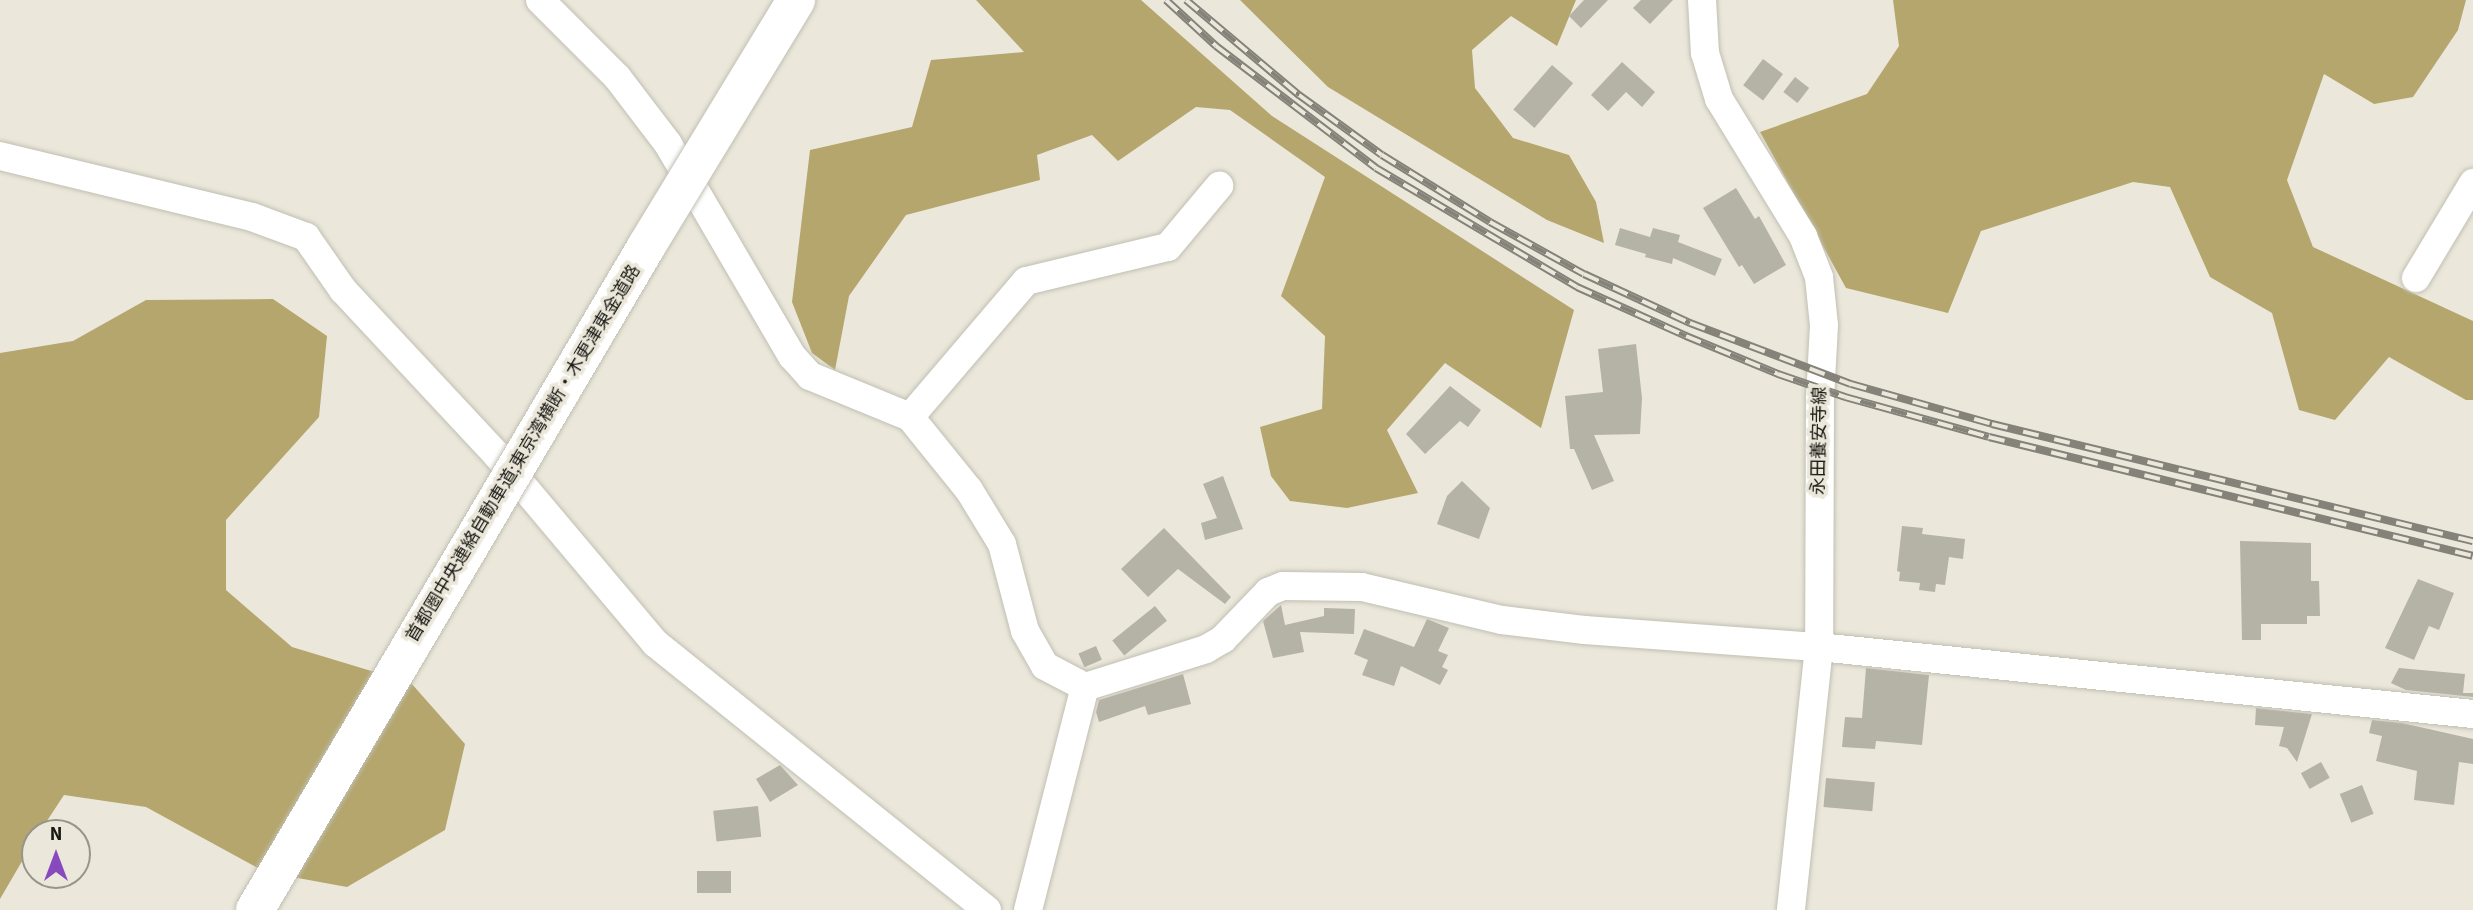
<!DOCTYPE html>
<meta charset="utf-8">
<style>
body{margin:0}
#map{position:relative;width:2473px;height:910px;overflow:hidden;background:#ebe8db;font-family:"Source Sans 3","Noto Sans JP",sans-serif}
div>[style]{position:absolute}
.forest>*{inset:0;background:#b4a66d}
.building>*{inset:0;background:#b5b2a6;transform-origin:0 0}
.roads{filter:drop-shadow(0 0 2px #c1bfb2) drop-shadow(0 0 2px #c1bfb2)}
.minor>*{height:28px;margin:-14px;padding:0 14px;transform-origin:14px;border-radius:14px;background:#fff}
.rail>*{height:8px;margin-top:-4px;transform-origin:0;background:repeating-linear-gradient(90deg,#ebe8db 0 16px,#848279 0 32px);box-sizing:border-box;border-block:2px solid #848279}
.bridges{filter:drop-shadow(0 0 2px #c1bfb2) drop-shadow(0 0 2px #c1bfb2)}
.highway-bridge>*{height:38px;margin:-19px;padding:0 19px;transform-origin:19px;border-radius:19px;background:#fff}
span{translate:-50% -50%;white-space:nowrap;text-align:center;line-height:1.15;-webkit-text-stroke:7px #ebe8db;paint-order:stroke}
.street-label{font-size:18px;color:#1a1914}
.north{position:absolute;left:21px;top:819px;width:70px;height:70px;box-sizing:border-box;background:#ebe8db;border:2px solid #97958b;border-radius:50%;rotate:0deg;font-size:19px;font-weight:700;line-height:28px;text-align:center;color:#1a1914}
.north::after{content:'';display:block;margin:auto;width:24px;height:32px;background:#8849bf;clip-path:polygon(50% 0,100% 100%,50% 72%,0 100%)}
</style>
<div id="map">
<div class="forest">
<i style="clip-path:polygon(976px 0,1141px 0,1272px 116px,1574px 310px,1541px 428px,1445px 363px,1387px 430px,1418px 493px,1347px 508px,1290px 501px,1271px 476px,1260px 427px,1322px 409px,1325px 336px,1281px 296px,1325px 177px,1230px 110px,1196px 107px,1118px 161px,1092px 135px,1037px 155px,1040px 180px,906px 215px,849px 296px,835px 370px,812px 353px,792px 302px,810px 150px,912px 127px,931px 60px,1024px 52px)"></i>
<i style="clip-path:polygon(1240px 0,1576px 0,1557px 46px,1511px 16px,1472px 50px,1475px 88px,1513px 138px,1569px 155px,1596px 202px,1604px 243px,1547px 220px,1328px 87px)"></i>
<i style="clip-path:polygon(1893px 0,2466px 0,2458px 30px,2413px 97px,2374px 104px,2324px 74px,2287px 180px,2313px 247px,2473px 321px,2473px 400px,2466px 400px,2389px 357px,2335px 420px,2299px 410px,2272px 313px,2210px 277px,2170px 187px,2133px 182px,1981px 231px,1948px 313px,1846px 288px,1760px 132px,1867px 94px,1899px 46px)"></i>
<i style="clip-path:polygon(273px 299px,327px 336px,319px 417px,226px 520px,226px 590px,292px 647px,411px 683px,465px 744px,445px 830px,347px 887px,265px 872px,146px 807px,64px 795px,39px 833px,35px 833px,35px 839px,0 899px,0 353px,73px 341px,146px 300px)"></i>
</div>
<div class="building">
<i style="clip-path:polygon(1584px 0,1608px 0,1581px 28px,1569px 16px)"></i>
<i style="clip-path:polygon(1641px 0,1673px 0,1650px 24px,1633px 8px)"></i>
<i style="left:1763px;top:59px;width:25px;height:33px;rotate:37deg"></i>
<i style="clip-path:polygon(1622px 62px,1655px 92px,1642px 107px,1626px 92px,1608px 111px,1591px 95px)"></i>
<i style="left:1552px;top:65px;width:28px;height:59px;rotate:41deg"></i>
<i style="left:1795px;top:77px;width:18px;height:19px;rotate:38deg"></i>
<i style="clip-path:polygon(1736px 188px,1755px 219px,1759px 216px,1786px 265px,1754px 284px,1742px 265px,1739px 267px,1703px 208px)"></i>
<i style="clip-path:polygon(1620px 228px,1650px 237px,1653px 228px,1680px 235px,1678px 242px,1722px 259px,1715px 276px,1673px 258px,1672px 264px,1645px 257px,1646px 254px,1615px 245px)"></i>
<i style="clip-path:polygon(1636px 344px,1642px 398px,1640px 434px,1594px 435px,1614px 481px,1592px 490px,1574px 449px,1570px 449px,1565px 396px,1603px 392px,1598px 349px)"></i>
<i style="clip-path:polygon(1450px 386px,1481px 410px,1468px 427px,1460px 421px,1425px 454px,1406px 434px)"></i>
<i style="clip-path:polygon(1223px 476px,1243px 529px,1205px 540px,1201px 523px,1217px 518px,1203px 484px)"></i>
<i style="clip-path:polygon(1462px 481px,1490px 508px,1479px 539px,1437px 524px,1447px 496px)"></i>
<i style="clip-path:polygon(1902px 526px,1923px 528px,1922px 534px,1965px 539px,1963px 559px,1949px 557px,1945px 585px,1936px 584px,1935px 592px,1919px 590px,1920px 583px,1899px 581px,1900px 572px,1897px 571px)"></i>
<i style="clip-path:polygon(1164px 528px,1231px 597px,1225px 604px,1178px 569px,1148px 597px,1121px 569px)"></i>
<i style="clip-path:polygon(2240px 541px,2311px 543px,2311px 581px,2319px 581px,2320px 616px,2307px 616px,2307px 624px,2261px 624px,2261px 640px,2242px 640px)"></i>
<i style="clip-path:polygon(2418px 579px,2454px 593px,2439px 630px,2429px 626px,2414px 660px,2385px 648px)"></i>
<i style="clip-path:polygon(1281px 605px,1285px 625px,1324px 616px,1324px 608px,1355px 609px,1354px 634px,1300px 632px,1304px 652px,1273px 658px,1263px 621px)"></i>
<i style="left:1155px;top:606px;width:19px;height:55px;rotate:51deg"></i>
<i style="clip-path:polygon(1427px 619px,1449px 628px,1438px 651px,1448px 655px,1442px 667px,1448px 670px,1440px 685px,1401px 666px,1394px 686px,1362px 675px,1368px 660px,1354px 654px,1364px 629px,1414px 647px)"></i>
<i style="left:1096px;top:646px;width:15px;height:19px;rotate:67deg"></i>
<i style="clip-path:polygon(1866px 668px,1929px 675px,1922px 745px,1876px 741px,1875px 749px,1842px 747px,1845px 717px,1862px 718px)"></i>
<i style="clip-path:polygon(2399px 668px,2465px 674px,2463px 693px,2473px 693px,2473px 697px,2406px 690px,2391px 683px)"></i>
<i style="clip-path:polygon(1183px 674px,1191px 704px,1148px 715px,1145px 706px,1099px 722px,1096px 712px,1099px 700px)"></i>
<i style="clip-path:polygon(2256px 708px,2312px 714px,2297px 762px,2287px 748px,2279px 746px,2284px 727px,2255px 725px)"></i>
<i style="clip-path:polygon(2372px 720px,2402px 723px,2473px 739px,2473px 764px,2459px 762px,2454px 805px,2414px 800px,2417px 771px,2376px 761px,2382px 736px,2369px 733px)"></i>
<i style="left:2321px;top:762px;width:18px;height:23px;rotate:61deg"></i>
<i style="clip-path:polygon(780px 765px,798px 785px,770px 802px,756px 779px)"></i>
<i style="left:1826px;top:778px;width:49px;height:29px;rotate:5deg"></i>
<i style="left:2362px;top:785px;width:31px;height:24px;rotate:68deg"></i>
<i style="left:758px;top:806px;width:31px;height:45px;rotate:84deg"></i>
<i style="left:731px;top:871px;width:22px;height:34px;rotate:90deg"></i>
</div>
<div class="roads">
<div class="minor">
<i style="left:540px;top:0;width:109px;rotate:45deg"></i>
<i style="left:617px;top:77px;width:84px;rotate:52.7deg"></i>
<i style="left:668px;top:144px;width:246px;rotate:59.7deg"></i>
<i style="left:792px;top:356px;width:27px;rotate:48deg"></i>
<i style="left:810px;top:376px;width:108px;rotate:22.3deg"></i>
<i style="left:910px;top:417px;width:94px;rotate:51.1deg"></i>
<i style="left:969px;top:490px;width:63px;rotate:58.6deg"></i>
<i style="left:1002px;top:544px;width:90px;rotate:75.2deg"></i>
<i style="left:1025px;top:631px;width:40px;rotate:60.3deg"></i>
<i style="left:1045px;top:666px;width:45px;rotate:27.7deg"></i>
<i style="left:1085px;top:687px;width:127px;rotate:-17.4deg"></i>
<i style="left:1206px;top:649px;width:20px;rotate:-30deg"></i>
<i style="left:1223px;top:639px;width:65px;rotate:-46.2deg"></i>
<i style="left:1268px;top:592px;width:16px;rotate:-22deg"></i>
<i style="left:1283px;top:586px;width:79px;rotate:0.7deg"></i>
<i style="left:1362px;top:587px;width:144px;rotate:13.3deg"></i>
<i style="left:1502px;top:620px;width:84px;rotate:6.9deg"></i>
<i style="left:1585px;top:630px;width:235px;rotate:4.2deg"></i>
<i style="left:1819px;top:647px;width:657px;rotate:5.85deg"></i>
<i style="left:1702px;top:0;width:53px;rotate:86.8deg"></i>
<i style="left:1705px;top:53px;width:48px;rotate:73.1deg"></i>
<i style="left:1719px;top:99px;width:161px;rotate:58.5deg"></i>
<i style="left:1803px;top:236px;width:44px;rotate:68.7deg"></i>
<i style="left:1819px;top:277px;width:48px;rotate:84.1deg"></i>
<i style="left:1824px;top:325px;width:73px;rotate:93.1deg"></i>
<i style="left:1820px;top:398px;width:249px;rotate:90.2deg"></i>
<i style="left:1819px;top:647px;width:264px;rotate:96.1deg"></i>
<i style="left:0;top:156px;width:259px;rotate:13.6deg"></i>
<i style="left:252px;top:217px;width:58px;rotate:20.3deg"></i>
<i style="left:306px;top:237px;width:65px;rotate:55.1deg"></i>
<i style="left:343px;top:290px;width:224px;rotate:47deg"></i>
<i style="left:496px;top:454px;width:247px;rotate:49.9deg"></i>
<i style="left:655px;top:643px;width:426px;rotate:38.8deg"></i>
<i style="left:2416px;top:278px;width:111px;rotate:-59deg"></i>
<i style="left:910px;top:417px;width:179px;rotate:-49.5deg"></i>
<i style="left:1026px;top:281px;width:146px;rotate:-13.5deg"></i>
<i style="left:1168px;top:247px;width:80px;rotate:-50.1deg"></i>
<i style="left:1028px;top:910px;width:230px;rotate:-75.7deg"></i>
</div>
</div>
<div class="rail">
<i style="left:1166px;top:0;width:68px;rotate:42.6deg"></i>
<i style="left:1216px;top:46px;width:201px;rotate:37.3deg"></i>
<i style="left:1376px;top:168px;width:234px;rotate:30.6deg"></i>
<i style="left:1577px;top:287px;width:120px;rotate:24.2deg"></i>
<i style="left:1686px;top:336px;width:100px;rotate:22.4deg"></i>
<i style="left:1778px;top:374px;width:71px;rotate:18.9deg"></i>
<i style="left:1845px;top:397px;width:149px;rotate:15.5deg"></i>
<i style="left:1989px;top:437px;width:498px;rotate:13.8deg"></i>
<i style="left:1186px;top:0;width:148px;rotate:40.1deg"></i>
<i style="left:1299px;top:95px;width:102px;rotate:35.9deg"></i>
<i style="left:1382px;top:155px;width:127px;rotate:31.8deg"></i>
<i style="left:1490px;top:222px;width:107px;rotate:29deg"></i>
<i style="left:1584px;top:274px;width:117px;rotate:24.8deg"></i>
<i style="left:1690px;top:323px;width:172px;rotate:20.8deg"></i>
<i style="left:1851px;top:384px;width:147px;rotate:15.8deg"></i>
<i style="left:1992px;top:424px;width:495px;rotate:13.7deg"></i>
</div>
<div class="bridges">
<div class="highway-bridge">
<i style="left:255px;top:910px;width:770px;rotate:-59.47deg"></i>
<i style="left:646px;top:247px;width:289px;rotate:-58.7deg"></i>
</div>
</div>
<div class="street-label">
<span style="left:1820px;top:441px;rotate:-89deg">永田養安寺線</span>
<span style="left:524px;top:454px;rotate:-59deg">首都圏中央連絡自動車道;東京湾横断・木更津東金道路</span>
</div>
<div class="north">N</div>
</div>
